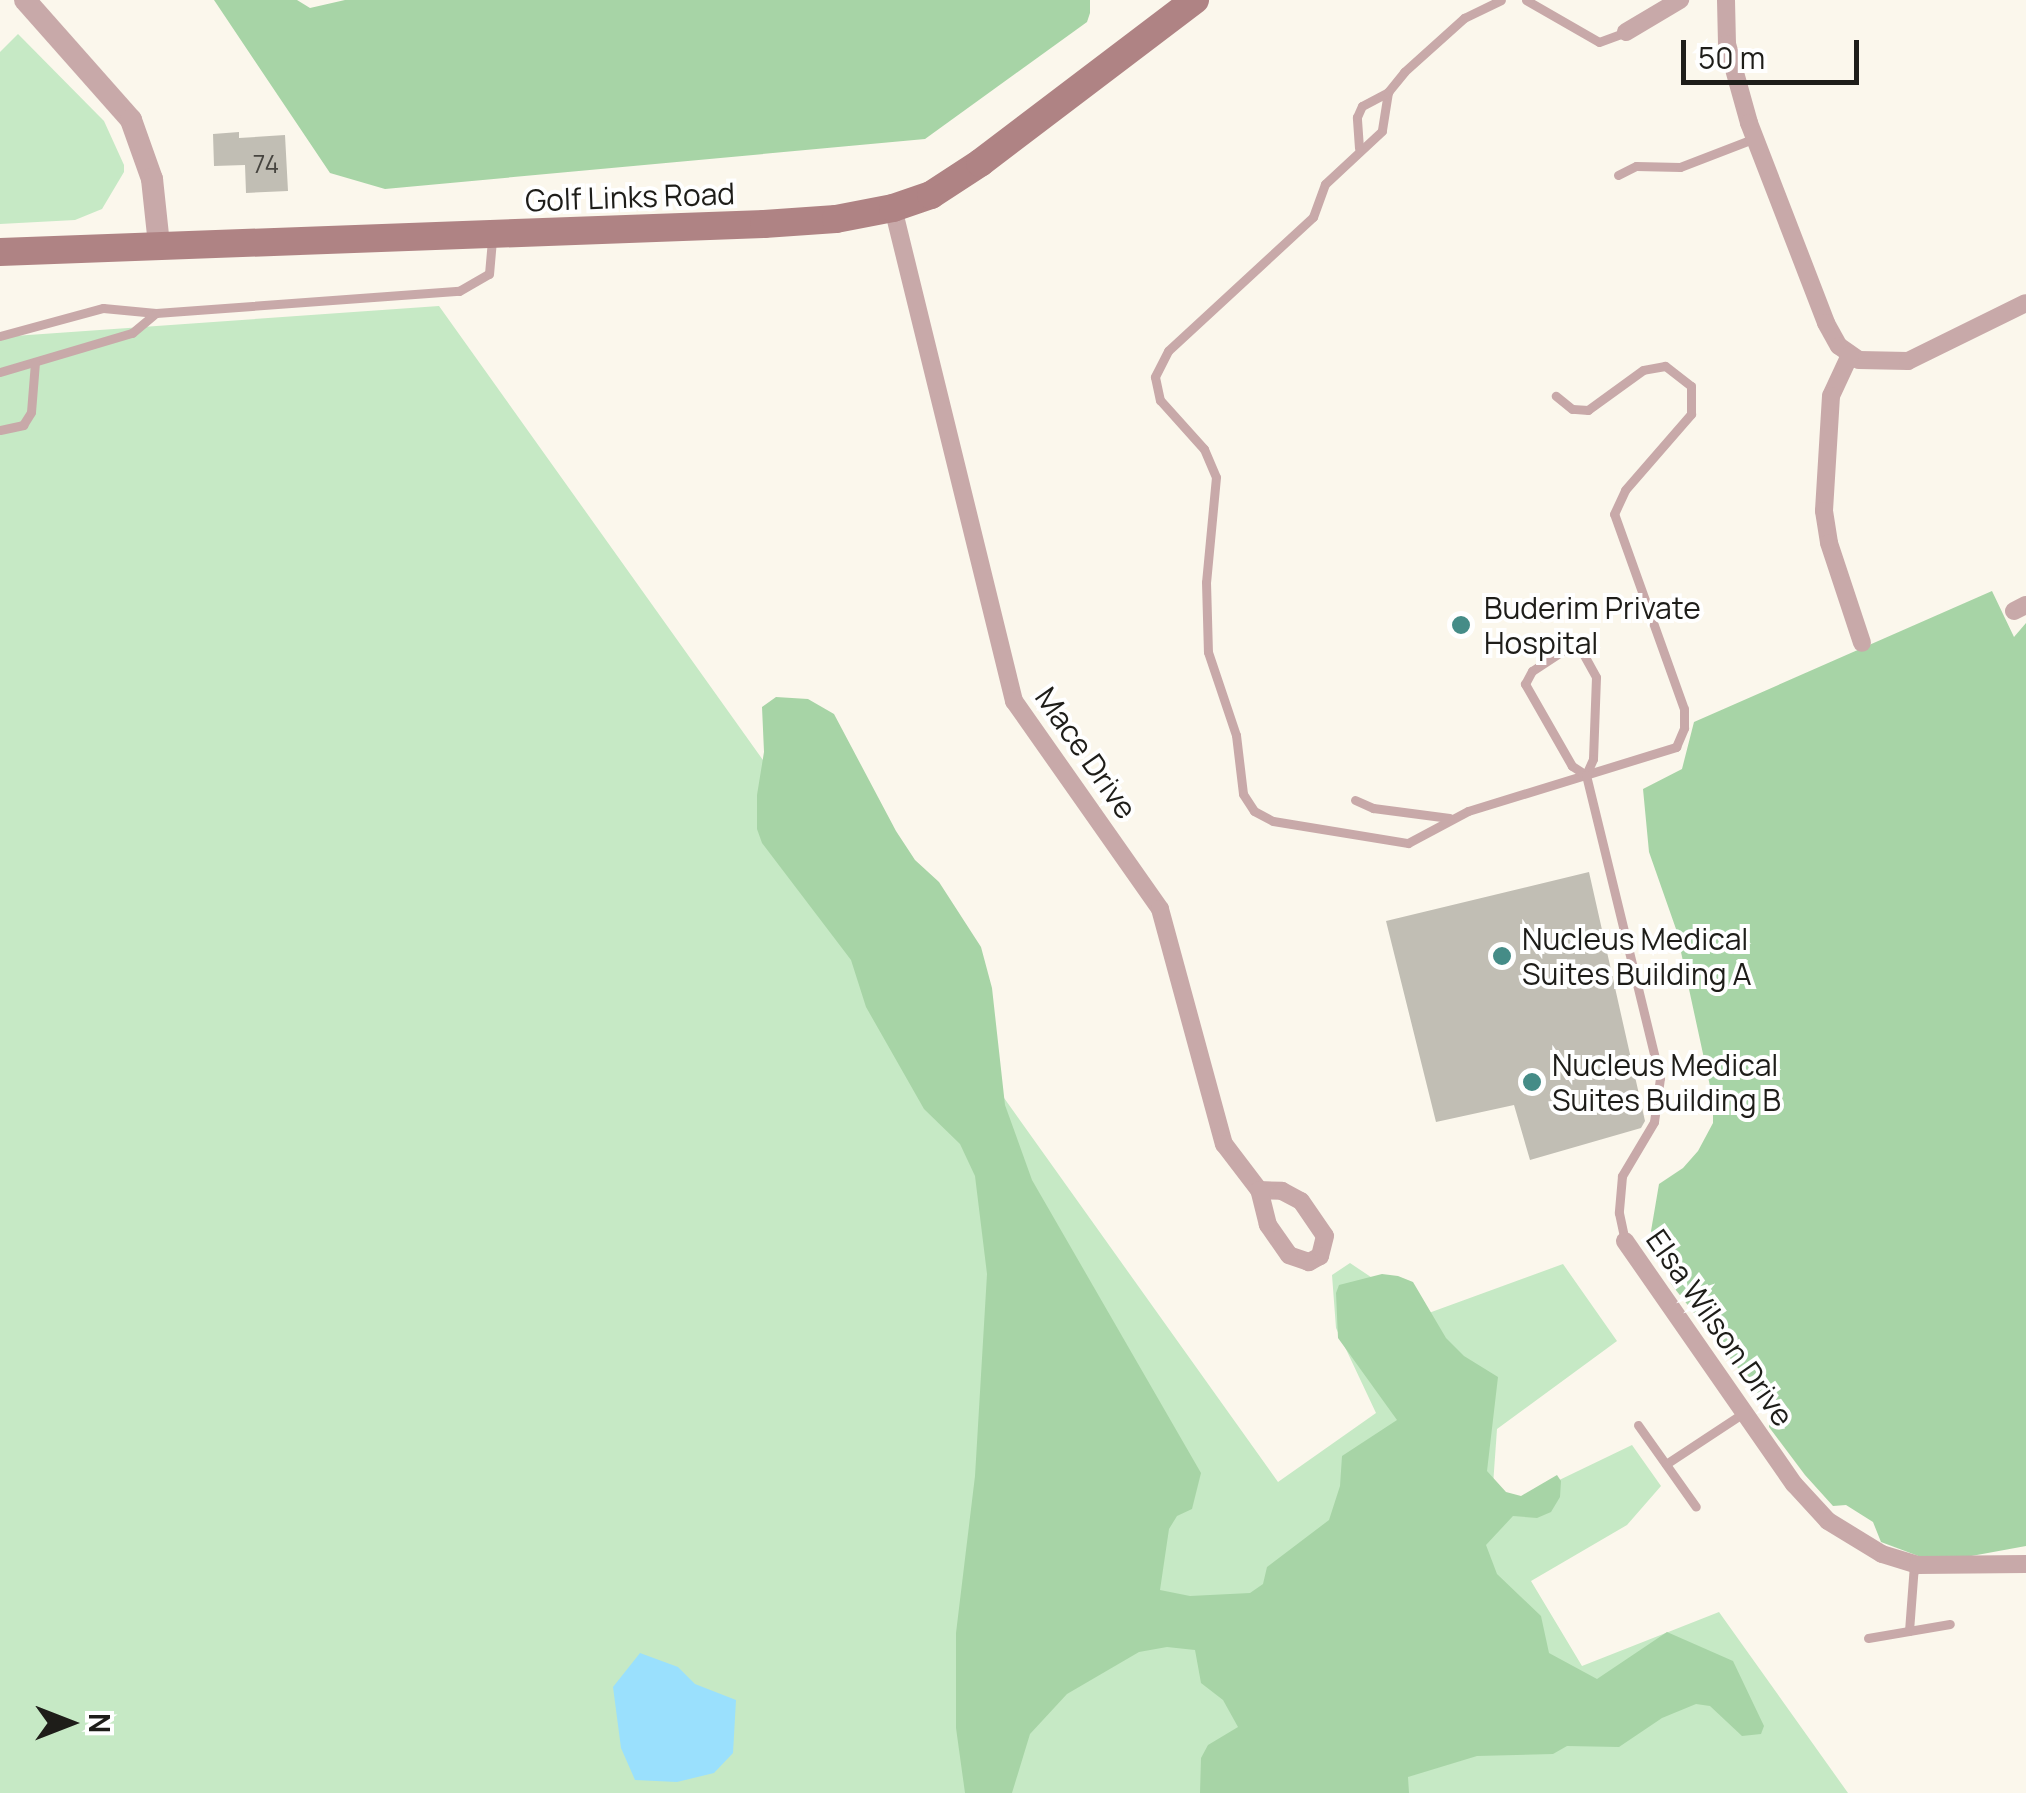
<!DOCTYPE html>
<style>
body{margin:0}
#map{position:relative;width:2026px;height:1793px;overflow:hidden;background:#fbf7ec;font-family:Manrope,sans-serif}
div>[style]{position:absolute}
.green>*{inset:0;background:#c6e9c5}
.forest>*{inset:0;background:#a7d4a6}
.water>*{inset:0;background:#9ae0fd}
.building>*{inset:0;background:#c1beb4}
.service>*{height:9px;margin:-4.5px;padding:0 4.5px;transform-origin:4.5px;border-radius:4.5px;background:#c8a9a9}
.minor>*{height:18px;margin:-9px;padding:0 9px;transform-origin:9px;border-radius:9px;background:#c8a9a9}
.tertiary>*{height:22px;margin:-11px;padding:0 11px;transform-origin:11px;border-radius:11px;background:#c8a9a9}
.secondary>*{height:28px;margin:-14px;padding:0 14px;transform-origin:14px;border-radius:14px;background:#af8384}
.dots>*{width:28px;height:28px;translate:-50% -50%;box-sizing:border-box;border:5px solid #fff;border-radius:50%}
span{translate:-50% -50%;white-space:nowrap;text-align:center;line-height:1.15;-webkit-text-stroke:8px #fff;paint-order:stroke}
.number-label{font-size:25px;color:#474540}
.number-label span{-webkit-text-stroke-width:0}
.street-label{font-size:30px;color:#1e1d19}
.poi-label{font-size:30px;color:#1e1d19}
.left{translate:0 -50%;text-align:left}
.north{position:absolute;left:20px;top:1673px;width:100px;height:100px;-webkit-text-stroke:8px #fff;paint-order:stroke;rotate:90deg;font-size:28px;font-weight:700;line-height:40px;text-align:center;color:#1e1d19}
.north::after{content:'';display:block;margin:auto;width:35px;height:45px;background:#1e1d19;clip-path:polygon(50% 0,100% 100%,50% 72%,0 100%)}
.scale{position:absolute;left:1681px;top:40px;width:178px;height:45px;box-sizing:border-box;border:5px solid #1e1d19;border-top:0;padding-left:12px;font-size:30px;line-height:35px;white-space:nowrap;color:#1e1d19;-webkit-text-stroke:8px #fff;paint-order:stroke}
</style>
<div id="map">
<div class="green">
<i style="clip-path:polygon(18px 34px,104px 121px,124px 165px,124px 172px,102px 209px,75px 220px,0 224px,0 52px)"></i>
<i style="clip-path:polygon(439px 306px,1278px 1482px,1376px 1413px,1336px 1328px,1332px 1275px,1350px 1263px,1426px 1314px,1563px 1264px,1617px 1341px,1497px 1429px,1491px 1513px,1632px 1445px,1661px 1486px,1627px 1525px,1531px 1581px,1582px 1666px,1719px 1612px,1848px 1793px,0 1793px,0 337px)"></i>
</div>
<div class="forest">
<i style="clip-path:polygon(214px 0,297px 0,310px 8px,345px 0,1090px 0,1090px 13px,1087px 22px,925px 139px,385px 189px,330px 173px)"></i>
<i style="clip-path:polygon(1992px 591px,2014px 637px,2026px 623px,2026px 1546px,1955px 1559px,1921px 1557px,1881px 1542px,1873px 1522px,1846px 1505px,1833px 1506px,1805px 1475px,1769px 1427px,1769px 1407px,1671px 1284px,1651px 1231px,1659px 1184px,1683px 1168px,1698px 1151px,1713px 1123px,1713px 1100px,1676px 929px,1649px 852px,1643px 789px,1682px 769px,1694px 722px)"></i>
<i style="clip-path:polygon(776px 697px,808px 699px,834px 714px,896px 831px,915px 860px,939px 882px,981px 947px,992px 988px,1005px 1105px,1032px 1180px,1201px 1473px,1192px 1509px,1177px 1516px,1169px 1529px,1160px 1590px,1190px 1596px,1250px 1593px,1263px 1584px,1267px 1567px,1329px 1520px,1340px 1486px,1342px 1456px,1397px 1420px,1338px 1338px,1336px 1293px,1339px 1285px,1382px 1274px,1398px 1276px,1413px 1282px,1446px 1338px,1464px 1356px,1498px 1377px,1487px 1471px,1506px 1492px,1521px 1496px,1557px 1475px,1561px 1481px,1560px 1497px,1551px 1512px,1537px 1518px,1513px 1516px,1486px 1545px,1497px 1574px,1541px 1616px,1549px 1653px,1597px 1679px,1667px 1632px,1733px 1661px,1764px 1726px,1761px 1734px,1742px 1736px,1710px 1706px,1696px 1704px,1662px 1718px,1619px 1747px,1567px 1746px,1553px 1754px,1477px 1756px,1408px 1777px,1409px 1793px,1200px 1793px,1201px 1758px,1208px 1745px,1238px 1727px,1223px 1700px,1201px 1683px,1195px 1650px,1167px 1647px,1139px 1652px,1067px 1694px,1030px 1734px,1012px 1793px,965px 1793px,956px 1728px,956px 1633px,975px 1476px,987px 1274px,975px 1176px,960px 1144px,924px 1109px,866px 1007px,851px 960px,762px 843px,757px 829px,757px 795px,764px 752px,762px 707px)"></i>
</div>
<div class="water">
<i style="clip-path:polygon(640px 1653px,678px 1667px,695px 1684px,736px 1700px,733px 1753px,714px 1773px,677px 1782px,635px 1780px,621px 1748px,613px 1687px)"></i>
</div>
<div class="building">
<i style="clip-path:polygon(239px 132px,239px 138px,285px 135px,288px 191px,246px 193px,245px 165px,214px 166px,213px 134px)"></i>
<i style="clip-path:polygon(1589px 872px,1645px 1121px,1641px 1128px,1530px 1160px,1514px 1105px,1436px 1122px,1386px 921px)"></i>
</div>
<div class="service">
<i style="left:1526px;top:0;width:84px;rotate:29.9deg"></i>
<i style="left:1599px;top:42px;width:29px;rotate:-20deg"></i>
<i style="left:1388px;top:92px;width:39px;rotate:99deg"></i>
<i style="left:1382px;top:131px;width:78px;rotate:137.1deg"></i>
<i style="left:1325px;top:184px;width:35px;rotate:110deg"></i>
<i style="left:1313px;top:217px;width:197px;rotate:137.3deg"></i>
<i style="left:1168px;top:351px;width:29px;rotate:117deg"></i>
<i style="left:1155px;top:377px;width:24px;rotate:78deg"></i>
<i style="left:1160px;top:400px;width:66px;rotate:48.1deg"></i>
<i style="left:1204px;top:449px;width:30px;rotate:67deg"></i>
<i style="left:1216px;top:477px;width:105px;rotate:95.4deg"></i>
<i style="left:1206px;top:582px;width:70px;rotate:88.4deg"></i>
<i style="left:1208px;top:652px;width:88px;rotate:71.4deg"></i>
<i style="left:1236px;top:735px;width:59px;rotate:83.2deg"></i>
<i style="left:1243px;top:794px;width:20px;rotate:57deg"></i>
<i style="left:1254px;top:811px;width:21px;rotate:28deg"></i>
<i style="left:1273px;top:821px;width:137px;rotate:9.3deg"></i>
<i style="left:1408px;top:843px;width:68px;rotate:-28.1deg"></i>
<i style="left:1468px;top:811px;width:218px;rotate:-17.1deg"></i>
<i style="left:1676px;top:747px;width:21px;rotate:-67deg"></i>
<i style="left:1684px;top:728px;width:19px;rotate:-90deg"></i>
<i style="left:1684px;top:709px;width:207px;rotate:-109.7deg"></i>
<i style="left:1614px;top:514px;width:26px;rotate:-65deg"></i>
<i style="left:1625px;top:490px;width:101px;rotate:-49deg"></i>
<i style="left:1691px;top:414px;width:28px;rotate:-90deg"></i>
<i style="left:1691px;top:386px;width:33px;rotate:-142deg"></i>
<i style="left:1665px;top:366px;width:22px;rotate:170deg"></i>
<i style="left:1643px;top:370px;width:68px;rotate:144deg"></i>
<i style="left:1588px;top:410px;width:16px;rotate:-176deg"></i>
<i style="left:1572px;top:409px;width:21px;rotate:-141deg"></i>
<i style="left:1359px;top:148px;width:31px;rotate:-94deg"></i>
<i style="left:1357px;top:117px;width:12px;rotate:-66deg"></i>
<i style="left:1362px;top:106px;width:30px;rotate:-28deg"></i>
<i style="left:1388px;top:92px;width:26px;rotate:-51deg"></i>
<i style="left:1404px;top:72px;width:81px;rotate:-42deg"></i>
<i style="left:1464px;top:18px;width:41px;rotate:-25.9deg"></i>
<i style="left:1618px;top:175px;width:20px;rotate:-27deg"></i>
<i style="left:1636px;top:166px;width:44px;rotate:1.3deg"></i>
<i style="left:1680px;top:167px;width:80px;rotate:-21.1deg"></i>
<i style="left:0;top:336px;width:107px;rotate:-15.2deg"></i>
<i style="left:103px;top:308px;width:53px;rotate:5.4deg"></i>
<i style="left:156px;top:313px;width:304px;rotate:-4.2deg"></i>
<i style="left:459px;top:291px;width:34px;rotate:-30deg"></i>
<i style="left:489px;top:274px;width:37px;rotate:-85deg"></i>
<i style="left:0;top:372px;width:138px;rotate:-16.5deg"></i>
<i style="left:132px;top:333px;width:31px;rotate:-40deg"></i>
<i style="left:0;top:430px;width:24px;rotate:-12deg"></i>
<i style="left:23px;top:425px;width:15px;rotate:-58deg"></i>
<i style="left:31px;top:412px;width:50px;rotate:-85.4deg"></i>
<i style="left:1586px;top:775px;width:17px;rotate:-147deg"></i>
<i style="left:1572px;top:766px;width:95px;rotate:-119.8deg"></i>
<i style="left:1525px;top:684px;width:15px;rotate:-62deg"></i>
<i style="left:1532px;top:671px;width:45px;rotate:-33.3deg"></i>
<i style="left:1570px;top:646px;width:10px;rotate:11deg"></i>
<i style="left:1580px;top:648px;width:33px;rotate:61deg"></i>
<i style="left:1596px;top:677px;width:82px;rotate:92.1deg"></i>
<i style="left:1593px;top:759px;width:17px;rotate:114deg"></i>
<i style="left:1586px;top:775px;width:312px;rotate:76.3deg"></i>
<i style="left:1660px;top:1078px;width:44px;rotate:97.8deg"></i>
<i style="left:1654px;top:1122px;width:63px;rotate:120.7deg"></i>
<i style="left:1622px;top:1176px;width:37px;rotate:95deg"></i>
<i style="left:1619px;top:1213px;width:29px;rotate:78deg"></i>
<i style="left:1355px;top:800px;width:20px;rotate:24deg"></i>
<i style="left:1373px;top:808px;width:77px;rotate:7.5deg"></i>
<i style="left:1638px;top:1425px;width:100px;rotate:54.7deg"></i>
<i style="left:1666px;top:1464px;width:95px;rotate:-33.4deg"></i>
<i style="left:1909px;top:1631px;width:67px;rotate:-85.7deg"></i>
<i style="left:1868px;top:1638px;width:83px;rotate:-9.7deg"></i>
</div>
<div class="minor">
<i style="left:1726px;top:0;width:44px;rotate:88.7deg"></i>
<i style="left:1727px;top:44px;width:82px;rotate:74.4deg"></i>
<i style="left:1749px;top:123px;width:214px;rotate:68.9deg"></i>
<i style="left:1826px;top:323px;width:26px;rotate:61deg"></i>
<i style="left:1839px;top:346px;width:24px;rotate:35deg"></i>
<i style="left:1859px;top:360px;width:49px;rotate:1.2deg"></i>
<i style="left:1908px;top:361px;width:131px;rotate:-26.2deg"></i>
<i style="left:1626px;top:32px;width:63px;rotate:-30.7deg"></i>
<i style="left:893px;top:208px;width:508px;rotate:76.21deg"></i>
<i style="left:1014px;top:701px;width:254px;rotate:54.9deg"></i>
<i style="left:1160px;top:909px;width:244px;rotate:74.8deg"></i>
<i style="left:1224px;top:1144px;width:58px;rotate:52.7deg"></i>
<i style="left:1850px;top:355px;width:45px;rotate:114.9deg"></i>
<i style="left:1831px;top:396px;width:115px;rotate:93.5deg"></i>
<i style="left:1824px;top:511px;width:32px;rotate:81deg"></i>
<i style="left:1829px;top:543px;width:105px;rotate:71.7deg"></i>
<i style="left:2014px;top:611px;width:13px;rotate:-27deg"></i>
<i style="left:1259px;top:1190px;width:23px;rotate:2deg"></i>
<i style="left:1282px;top:1191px;width:21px;rotate:28deg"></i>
<i style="left:1301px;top:1201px;width:42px;rotate:55.6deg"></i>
<i style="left:1325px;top:1236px;width:21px;rotate:104deg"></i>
<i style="left:1320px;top:1256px;width:13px;rotate:151deg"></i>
<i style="left:1309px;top:1262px;width:21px;rotate:-161deg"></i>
<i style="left:1289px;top:1255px;width:37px;rotate:-125deg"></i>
<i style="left:1268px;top:1225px;width:36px;rotate:-104deg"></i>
<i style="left:1625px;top:1241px;width:296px;rotate:55.2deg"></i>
<i style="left:1794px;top:1484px;width:50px;rotate:47.4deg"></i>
<i style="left:1828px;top:1521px;width:63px;rotate:31.4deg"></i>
<i style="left:1882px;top:1554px;width:38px;rotate:17deg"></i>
<i style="left:1918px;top:1565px;width:108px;rotate:-0.5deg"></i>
</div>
<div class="tertiary">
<i style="left:25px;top:0;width:160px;rotate:48.5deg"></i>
<i style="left:131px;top:120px;width:63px;rotate:70.4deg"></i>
<i style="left:152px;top:179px;width:65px;rotate:83.9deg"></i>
</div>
<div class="secondary">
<i style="left:0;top:252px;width:765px;rotate:-2.1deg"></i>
<i style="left:764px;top:224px;width:72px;rotate:-4deg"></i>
<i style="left:836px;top:219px;width:58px;rotate:-10.9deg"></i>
<i style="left:893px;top:208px;width:40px;rotate:-18.9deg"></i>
<i style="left:931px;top:195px;width:59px;rotate:-33.1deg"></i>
<i style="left:980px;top:163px;width:270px;rotate:-37.2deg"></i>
</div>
<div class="dots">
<i style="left:1461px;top:625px;background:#458c87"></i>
<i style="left:1502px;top:956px;background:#458c87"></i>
<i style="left:1532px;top:1082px;background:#458c87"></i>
</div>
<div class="number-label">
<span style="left:266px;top:164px">74</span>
</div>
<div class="street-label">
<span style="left:630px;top:197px;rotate:-2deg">Golf Links Road</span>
<span style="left:1086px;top:753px;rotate:55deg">Mace Drive</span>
<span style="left:1720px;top:1328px;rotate:55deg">Elsa Wilson Drive</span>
</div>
<div class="poi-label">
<span class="left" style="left:1484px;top:625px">Buderim Private<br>Hospital</span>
<span class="left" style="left:1522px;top:956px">Nucleus Medical<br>Suites Building A</span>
<span class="left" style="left:1552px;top:1082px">Nucleus Medical<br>Suites Building B</span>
</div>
<div class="north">N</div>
<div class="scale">50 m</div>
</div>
